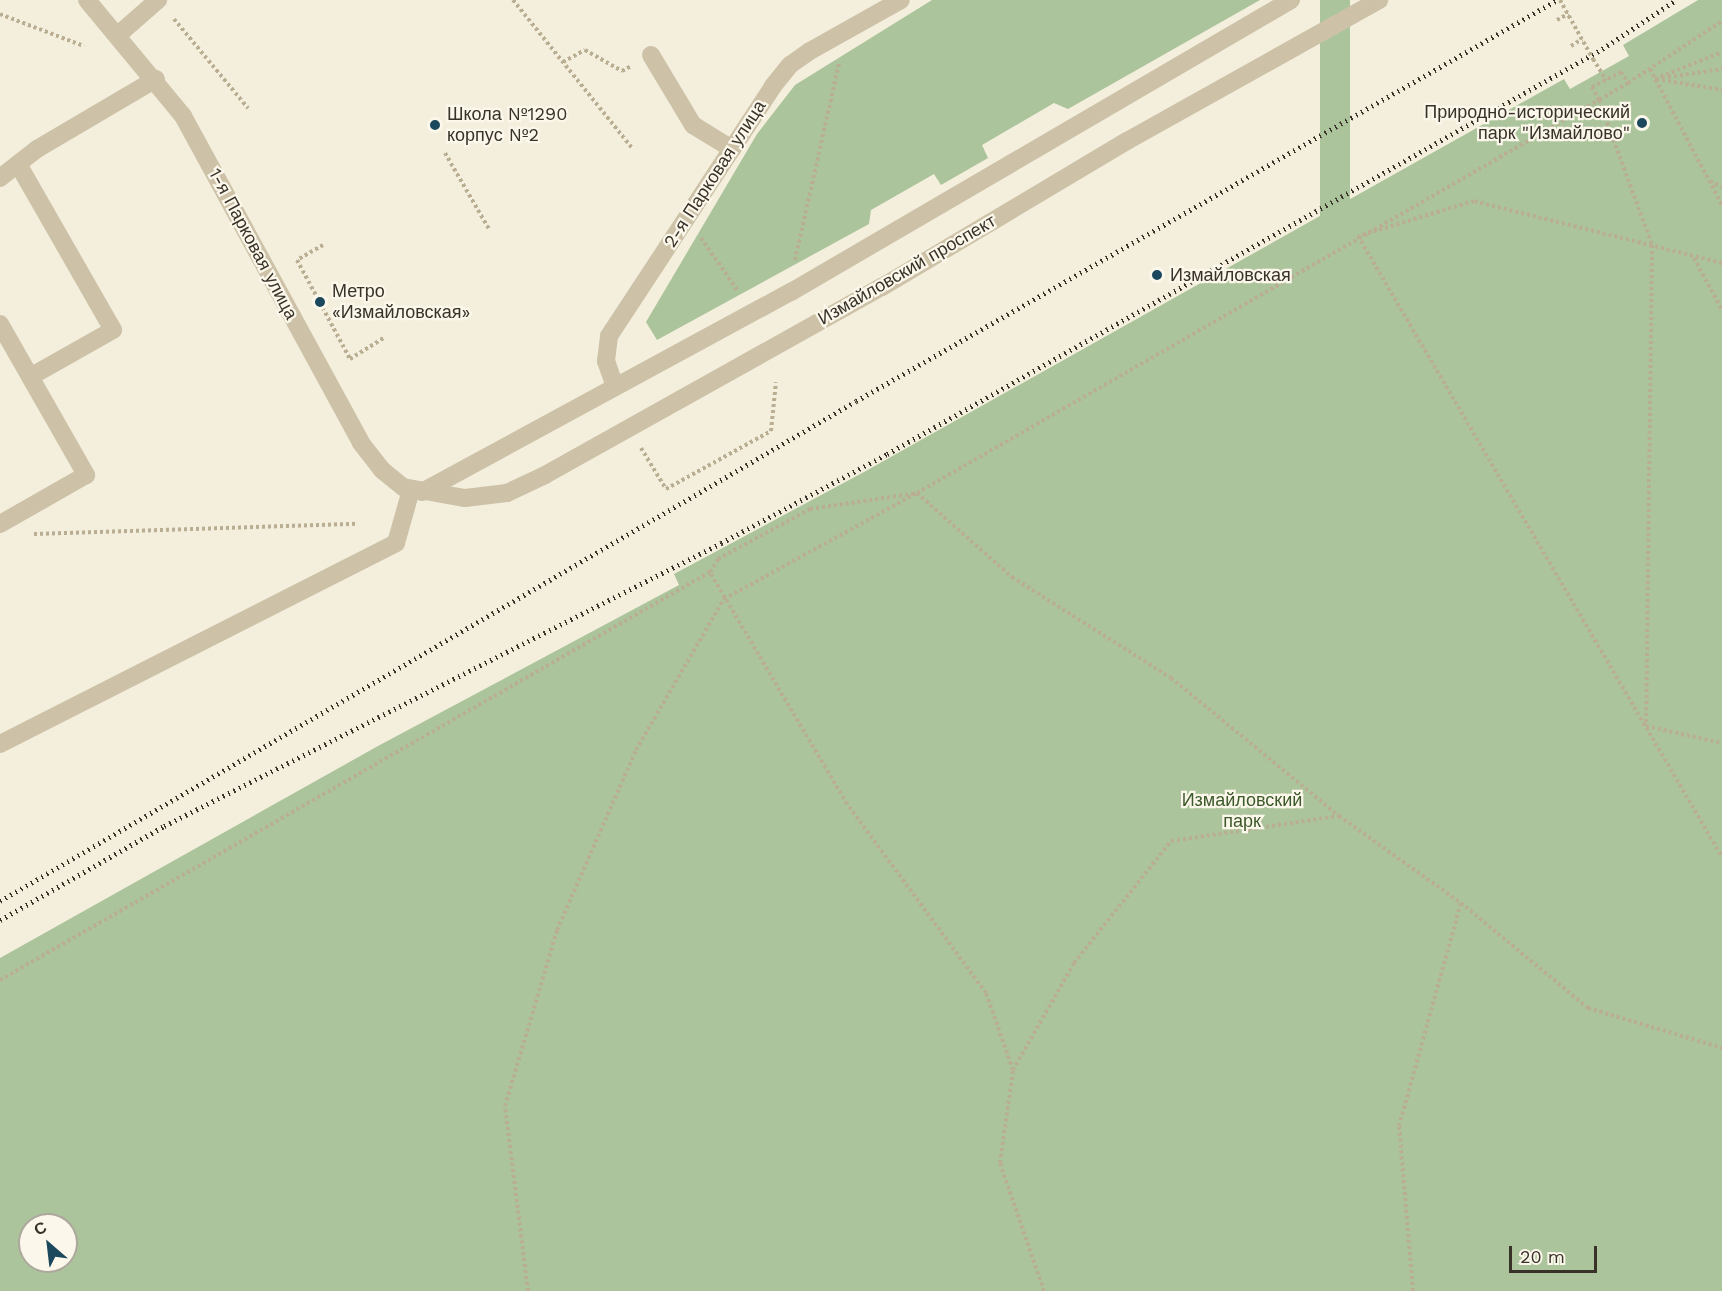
<!DOCTYPE html>
<meta charset="utf-8">
<style>
body{margin:0}
#map{position:relative;width:1722px;height:1291px;overflow:hidden;background:#f4efdd;font-family:"Work Sans",sans-serif}
div>[style]{position:absolute}
.green>*{inset:0;background:#acc49c;transform-origin:0 0}
.path>*{height:4px;margin-top:-2px;transform-origin:0;background:repeating-linear-gradient(90deg,#b9ad92 0 3px,transparent 0 6px)}
.minor>*{height:18px;margin:-9px;padding:0 9px;transform-origin:9px;border-radius:9px;background:#cdc2a8}
.rail>*{height:4.5px;margin-top:-2.25px;transform-origin:0;background:repeating-linear-gradient(90deg,#393229 0 1.5px,transparent 0 6px)}
.path-bridge>*{height:4px;margin-top:-2px;transform-origin:0;background:repeating-linear-gradient(90deg,#b9ad92 0 3px,transparent 0 6px)}
.dots>*{width:16px;height:16px;translate:-50% -50%;box-sizing:border-box;border:3px solid #fbf7ea;border-radius:50%}
span{translate:-50% -50%;white-space:nowrap;text-align:center;line-height:1.15;-webkit-text-stroke:4.5px #fbf7ea;paint-order:stroke}
.poi-label{font-size:18px;color:#393229}
.right{translate:-100% -50%;text-align:right}
.left{translate:0 -50%;text-align:left}
.street-label{font-size:18px;color:#393229}
.park-label{font-size:18px;color:#3c592b}
.north{position:absolute;left:18px;top:1213px;width:60px;height:60px;box-sizing:border-box;background:#fbf7ea;border:2px solid #ada89d;border-radius:50%;rotate:332deg;font-size:16px;font-weight:700;line-height:24px;text-align:center;color:#393229}
.north::after{content:'';display:block;margin:auto;width:21px;height:27px;background:#1c485d;clip-path:polygon(50% 0,100% 100%,50% 72%,0 100%)}
.scale{position:absolute;left:1509px;top:1246px;width:88px;height:27px;box-sizing:border-box;border:3px solid #393229;border-top:0;padding-left:8px;font-size:18px;line-height:21px;white-space:nowrap;color:#393229;-webkit-text-stroke:4px #fbf7ea;paint-order:stroke}
</style>
<div id="map">
<div class="green">
<i style="clip-path:polygon(932px 0,1260px 0,1068px 109px,1054px 103px,982px 145px,988px 158px,941px 185px,934px 174px,871px 210px,869px 224px,657px 340px,646px 322px,757px 134px,795px 85px)"></i>
<i style="left:1320px;top:0;width:30px;height:811px"></i>
<i style="clip-path:polygon(evenodd,1698px 0,1722px 0,1722px 1291px,0 1291px,0 958px,378px 746px,679px 585px,674px 574px,864px 472px,1564px 79px,1570px 89px,1629px 56px,1623px 45px,1698px 0,30px 1225px,66px 1225px,66px 1261px,30px 1261px,30px 1225px)"></i>
</div>
<div class="path">
<i style="left:513px;top:0;width:190px;rotate:51.2deg"></i>
<i style="left:0;top:14px;width:90px;rotate:20.9deg"></i>
<i style="left:174px;top:19px;width:116px;rotate:50.3deg"></i>
<i style="left:1557px;top:20px;width:13px;rotate:-29deg"></i>
<i style="left:1571px;top:46px;width:13px;rotate:-32deg"></i>
<i style="left:1593px;top:59px;width:25px;rotate:58deg"></i>
<i style="left:563px;top:62px;width:25px;rotate:-29deg"></i>
<i style="left:585px;top:50px;width:43px;rotate:29.6deg"></i>
<i style="left:622px;top:71px;width:10px;rotate:-29deg"></i>
<i style="left:1650px;top:69px;width:154px;rotate:62.1deg"></i>
<i style="left:1662px;top:78px;width:61px;rotate:-8.5deg"></i>
<i style="left:1655px;top:79px;width:72px;rotate:-21.9deg"></i>
<i style="left:1656px;top:79px;width:67px;rotate:9.5deg"></i>
<i style="left:1628px;top:83px;width:34px;rotate:150deg"></i>
<i style="left:1599px;top:100px;width:154px;rotate:69.9deg"></i>
<i style="left:1652px;top:245px;width:481px;rotate:90.7deg"></i>
<i style="left:1646px;top:726px;width:78px;rotate:12.6deg"></i>
<i style="left:445px;top:153px;width:88px;rotate:59.9deg"></i>
<i style="left:1710px;top:181px;width:13px;rotate:27deg"></i>
<i style="left:701px;top:238px;width:65px;rotate:55.1deg"></i>
<i style="left:323px;top:245px;width:30px;rotate:150deg"></i>
<i style="left:297px;top:260px;width:112px;rotate:61.8deg"></i>
<i style="left:350px;top:359px;width:40px;rotate:-32deg"></i>
<i style="left:1694px;top:258px;width:59px;rotate:61.7deg"></i>
<i style="left:795px;top:260px;width:202px;rotate:-77.4deg"></i>
<i style="left:1722px;top:263px;width:256px;rotate:-166deg"></i>
<i style="left:1474px;top:201px;width:121px;rotate:163.2deg"></i>
<i style="left:1358px;top:236px;width:720px;rotate:59.62deg"></i>
<i style="left:641px;top:448px;width:48px;rotate:58.6deg"></i>
<i style="left:666px;top:489px;width:120px;rotate:-28.9deg"></i>
<i style="left:771px;top:431px;width:49px;rotate:-84.2deg"></i>
<i style="left:34px;top:534px;width:324px;rotate:-1.8deg"></i>
<i style="left:0;top:980px;width:819px;rotate:-29.88deg"></i>
<i style="left:1013px;top:1070px;width:123px;rotate:-60.3deg"></i>
<i style="left:1074px;top:963px;width:156px;rotate:-51.5deg"></i>
<i style="left:1171px;top:841px;width:170px;rotate:-8.5deg"></i>
<i style="left:528px;top:1291px;width:186px;rotate:-97.1deg"></i>
<i style="left:505px;top:1106px;width:184px;rotate:-73.5deg"></i>
<i style="left:557px;top:930px;width:197px;rotate:-66.3deg"></i>
<i style="left:636px;top:750px;width:175px;rotate:-59.8deg"></i>
<i style="left:724px;top:599px;width:220px;rotate:-28.8deg"></i>
<i style="left:917px;top:493px;width:787px;rotate:-29.95deg"></i>
<i style="left:1599px;top:100px;width:15px;rotate:-118deg"></i>
<i style="left:1592px;top:87px;width:33px;rotate:-27deg"></i>
<i style="left:1621px;top:72px;width:13px;rotate:58deg"></i>
<i style="left:1628px;top:83px;width:113px;rotate:-33.4deg"></i>
<i style="left:1044px;top:1291px;width:135px;rotate:-109deg"></i>
<i style="left:1000px;top:1163px;width:94px;rotate:-82deg"></i>
<i style="left:1013px;top:1070px;width:82px;rotate:-109.3deg"></i>
<i style="left:986px;top:993px;width:235px;rotate:-126.3deg"></i>
<i style="left:847px;top:804px;width:269px;rotate:-120.6deg"></i>
<i style="left:710px;top:572px;width:15px;rotate:-58deg"></i>
<i style="left:718px;top:559px;width:105px;rotate:-28.5deg"></i>
<i style="left:810px;top:509px;width:108px;rotate:-8.5deg"></i>
<i style="left:917px;top:493px;width:127px;rotate:41.5deg"></i>
<i style="left:1012px;top:577px;width:188px;rotate:32.4deg"></i>
<i style="left:1171px;top:678px;width:217px;rotate:39.4deg"></i>
<i style="left:1339px;top:816px;width:150px;rotate:35.5deg"></i>
<i style="left:1461px;top:903px;width:165px;rotate:39.6deg"></i>
<i style="left:1588px;top:1008px;width:140px;rotate:16.6deg"></i>
<i style="left:1413px;top:1291px;width:166px;rotate:-94.8deg"></i>
<i style="left:1399px;top:1126px;width:231px;rotate:-74.5deg"></i>
</div>
<div class="minor">
<i style="left:87px;top:0;width:151px;rotate:50.4deg"></i>
<i style="left:183px;top:116px;width:372px;rotate:61.4deg"></i>
<i style="left:361px;top:443px;width:34px;rotate:52deg"></i>
<i style="left:382px;top:470px;width:27px;rotate:39deg"></i>
<i style="left:403px;top:487px;width:63px;rotate:10.1deg"></i>
<i style="left:465px;top:498px;width:42px;rotate:-6.8deg"></i>
<i style="left:507px;top:493px;width:42px;rotate:-25.3deg"></i>
<i style="left:545px;top:475px;width:386px;rotate:-29.2deg"></i>
<i style="left:882px;top:287px;width:285px;rotate:-30.8deg"></i>
<i style="left:1127px;top:141px;width:289px;rotate:-29.2deg"></i>
<i style="left:119px;top:34px;width:52px;rotate:-41.1deg"></i>
<i style="left:651px;top:55px;width:82px;rotate:59deg"></i>
<i style="left:693px;top:125px;width:46px;rotate:31.6deg"></i>
<i style="left:18px;top:164px;width:191px;rotate:60.2deg"></i>
<i style="left:113px;top:330px;width:95px;rotate:150.5deg"></i>
<i style="left:0;top:178px;width:47px;rotate:-38.1deg"></i>
<i style="left:37px;top:149px;width:138px;rotate:-30.5deg"></i>
<i style="left:0;top:324px;width:174px;rotate:60.3deg"></i>
<i style="left:86px;top:475px;width:99px;rotate:150.3deg"></i>
<i style="left:615px;top:387px;width:28px;rotate:-109deg"></i>
<i style="left:606px;top:361px;width:25px;rotate:-83deg"></i>
<i style="left:609px;top:336px;width:299px;rotate:-56.7deg"></i>
<i style="left:773px;top:86px;width:27px;rotate:-51deg"></i>
<i style="left:790px;top:65px;width:24px;rotate:-35deg"></i>
<i style="left:810px;top:51px;width:104px;rotate:-29.3deg"></i>
<i style="left:422px;top:492px;width:420px;rotate:-28.5deg"></i>
<i style="left:791px;top:292px;width:579px;rotate:-30.28deg"></i>
<i style="left:0;top:744px;width:444px;rotate:-26.9deg"></i>
<i style="left:396px;top:543px;width:55px;rotate:-74.2deg"></i>
</div>
<div class="rail">
<i style="left:0;top:901px;width:991px;rotate:-30.29deg"></i>
<i style="left:856px;top:401px;width:808px;rotate:-29.77deg"></i>
<i style="left:0;top:920px;width:189px;rotate:-29.8deg"></i>
<i style="left:164px;top:826px;width:625px;rotate:-26.93deg"></i>
<i style="left:721px;top:543px;width:188px;rotate:-28.2deg"></i>
<i style="left:887px;top:454px;width:822px;rotate:-29.53deg"></i>
<i style="left:1602px;top:49px;width:89px;rotate:-33.5deg"></i>
</div>
<div class="path-bridge">
<i style="left:1560px;top:0;width:68px;rotate:60.8deg"></i>
</div>
<div class="dots">
<i style="left:1642px;top:123px;background:#1c485d"></i>
<i style="left:435px;top:125px;background:#1c485d"></i>
<i style="left:1157px;top:275px;background:#1c485d"></i>
<i style="left:320px;top:302px;background:#1c485d"></i>
</div>
<div class="poi-label">
<span class="right" style="left:1630px;top:123px">Природно-исторический<br>парк "Измайлово"</span>
<span class="left" style="left:447px;top:125px">Школа №1290<br>корпус №2</span>
<span class="left" style="left:1170px;top:275px">Измайловская</span>
<span class="left" style="left:332px;top:302px">Метро<br>«Измайловская»</span>
</div>
<div class="street-label">
<span style="left:715px;top:174px;rotate:-57deg">2-я Парковая улица</span>
<span style="left:253px;top:244px;rotate:62deg">1-я Парковая улица</span>
<span style="left:907px;top:270px;rotate:-30deg">Измайловский проспект</span>
</div>
<div class="park-label">
<span style="left:1242px;top:811px">Измайловский<br>парк</span>
</div>
<div class="north">С</div>
<div class="scale">20 m</div>
</div>
